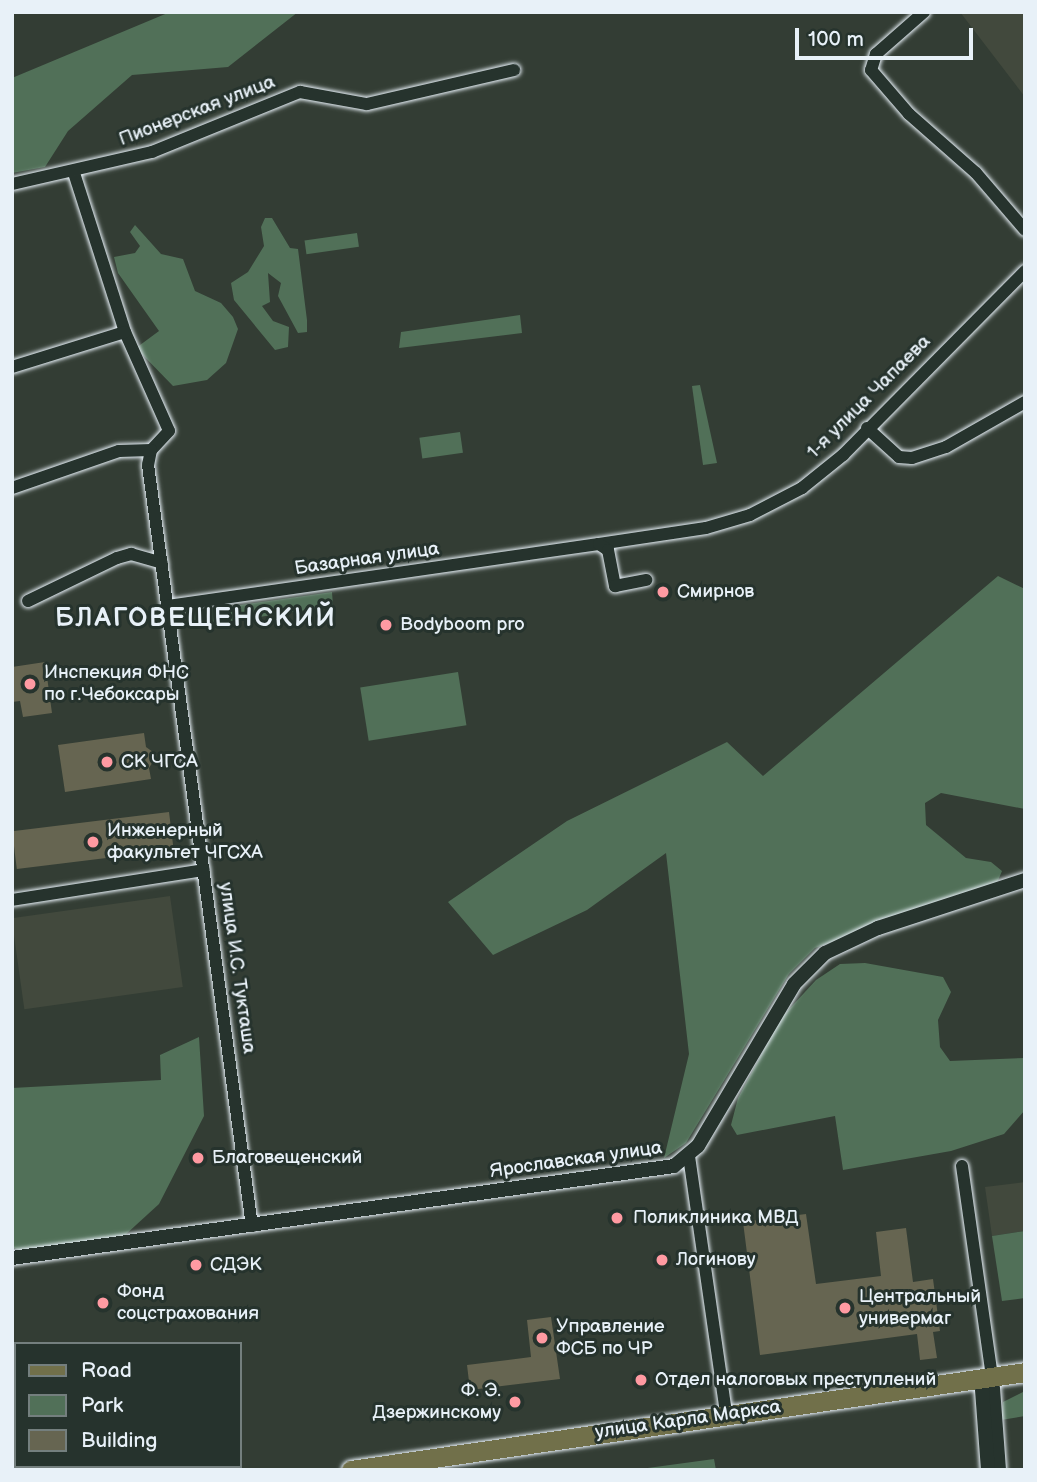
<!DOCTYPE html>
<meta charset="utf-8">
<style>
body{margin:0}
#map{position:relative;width:1037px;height:1482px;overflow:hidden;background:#333d34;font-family:"Balsamiq Sans",sans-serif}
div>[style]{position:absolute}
.built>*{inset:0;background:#42493d;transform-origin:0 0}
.green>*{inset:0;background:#517058;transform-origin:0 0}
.building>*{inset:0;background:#666551;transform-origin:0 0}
.roads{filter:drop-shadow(0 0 2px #e8f1f8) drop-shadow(0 0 2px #e8f1f8)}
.minor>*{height:12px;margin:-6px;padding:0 6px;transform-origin:6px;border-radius:6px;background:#26332d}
.tertiary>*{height:14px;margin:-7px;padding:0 7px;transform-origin:7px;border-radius:7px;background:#26332d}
.primary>*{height:19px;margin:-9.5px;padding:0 9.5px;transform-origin:9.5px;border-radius:9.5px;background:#71704a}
.dots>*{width:19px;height:19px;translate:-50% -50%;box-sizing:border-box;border:4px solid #26332d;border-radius:50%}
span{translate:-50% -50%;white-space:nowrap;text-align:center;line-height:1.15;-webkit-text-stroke:6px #26332d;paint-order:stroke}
.street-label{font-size:19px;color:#e8f1f8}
.poi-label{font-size:19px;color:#e8f1f8}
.left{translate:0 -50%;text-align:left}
.right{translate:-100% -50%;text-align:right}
.district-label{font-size:26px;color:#e8f1f8;font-weight:700;letter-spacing:2px}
.frame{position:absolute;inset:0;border:14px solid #e8f1f8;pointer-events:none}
.legend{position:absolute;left:14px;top:1342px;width:228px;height:126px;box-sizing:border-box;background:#26332d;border:2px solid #747f7e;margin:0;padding:9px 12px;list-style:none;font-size:21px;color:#e8f1f8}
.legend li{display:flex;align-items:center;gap:14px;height:35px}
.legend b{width:35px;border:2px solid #747f7e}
.scale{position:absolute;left:795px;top:28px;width:178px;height:32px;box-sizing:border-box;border:4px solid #e8f1f8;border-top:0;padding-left:9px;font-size:21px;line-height:24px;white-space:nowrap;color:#e8f1f8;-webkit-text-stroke:5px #26332d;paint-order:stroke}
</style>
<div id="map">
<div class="built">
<i style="clip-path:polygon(960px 12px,1025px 12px,1025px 97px)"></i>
<i style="left:170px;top:896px;width:92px;height:160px;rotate:82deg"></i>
<i style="clip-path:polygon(1025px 1182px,1025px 1231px,992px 1236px,985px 1187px)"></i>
</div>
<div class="green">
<i style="clip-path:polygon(170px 12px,298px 12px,228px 67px,132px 75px,68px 131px,45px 167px,12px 173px,12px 78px)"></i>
<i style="clip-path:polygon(265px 218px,272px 218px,290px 248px,298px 249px,307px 320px,307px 332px,298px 333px,278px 296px,281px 283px,268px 273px,270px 302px,262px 306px,273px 321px,289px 327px,288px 347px,275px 350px,234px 300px,231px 283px,248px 272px,264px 246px,261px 227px)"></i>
<i style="clip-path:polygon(135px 225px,161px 254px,183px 259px,195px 291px,221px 303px,233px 317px,238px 329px,226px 363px,207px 380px,173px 386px,136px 348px,159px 331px,118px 273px,114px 257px,135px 253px,140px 246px,130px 232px)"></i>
<i style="left:357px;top:233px;width:14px;height:53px;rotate:82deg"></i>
<i style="clip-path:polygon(520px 315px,522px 333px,399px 348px,401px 332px)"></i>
<i style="clip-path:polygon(700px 385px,717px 463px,703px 465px,692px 386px)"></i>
<i style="left:460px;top:432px;width:21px;height:41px;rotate:82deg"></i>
<i style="clip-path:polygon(998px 576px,1025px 589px,1025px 809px,941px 793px,925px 803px,926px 825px,966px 858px,991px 862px,1002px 871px,997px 883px,815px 948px,789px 974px,686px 1143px,664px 1158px,689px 1054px,666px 853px,587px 910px,493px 955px,448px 902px,567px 821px,727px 742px,763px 776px)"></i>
<i style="clip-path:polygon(332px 592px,333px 606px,192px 627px,187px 620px,191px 612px)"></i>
<i style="left:458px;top:672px;width:54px;height:99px;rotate:81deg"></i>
<i style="clip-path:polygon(865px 963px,943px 977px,951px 992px,938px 1020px,940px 1047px,950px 1061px,1025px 1058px,1025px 1110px,1004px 1134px,951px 1151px,843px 1170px,835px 1116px,737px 1135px,731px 1125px,738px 1098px,781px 1018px,816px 980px,840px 964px)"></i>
<i style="clip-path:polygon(199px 1037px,204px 1116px,159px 1204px,124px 1236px,22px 1251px,12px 1247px,12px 1088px,161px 1080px,160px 1055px)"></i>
<i style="clip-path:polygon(1025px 1231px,1025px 1298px,1002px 1301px,992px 1236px)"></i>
<i style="clip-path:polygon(1025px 1391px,1025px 1416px,1001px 1420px,1003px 1402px)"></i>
<i style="clip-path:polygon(714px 1459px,716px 1470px,633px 1470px)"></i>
</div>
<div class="building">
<i style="clip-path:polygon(45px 662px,52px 713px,23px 717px,20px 701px,12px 702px,12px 667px)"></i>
<i style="clip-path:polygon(144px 733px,146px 747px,157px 755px,149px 768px,151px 779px,65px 792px,58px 745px)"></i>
<i style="left:169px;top:812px;width:38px;height:158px;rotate:83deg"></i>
<i style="clip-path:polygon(806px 1214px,816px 1284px,881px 1276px,876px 1232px,906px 1228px,913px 1282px,933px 1279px,940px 1331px,933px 1332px,937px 1358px,920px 1360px,917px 1334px,760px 1355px,743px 1222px)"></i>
<i style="clip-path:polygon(551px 1317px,560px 1379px,470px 1390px,467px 1365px,531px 1357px,527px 1320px)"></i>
</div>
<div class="roads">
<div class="minor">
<i style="left:924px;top:12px;width:64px;rotate:138.8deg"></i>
<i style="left:876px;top:54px;width:17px;rotate:107deg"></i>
<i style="left:871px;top:70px;width:58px;rotate:49.2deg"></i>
<i style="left:909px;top:114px;width:89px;rotate:41.4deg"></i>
<i style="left:976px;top:173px;width:75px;rotate:49.3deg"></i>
<i style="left:74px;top:173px;width:167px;rotate:72.2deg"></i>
<i style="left:125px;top:332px;width:108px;rotate:66deg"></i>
<i style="left:169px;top:431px;width:26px;rotate:133deg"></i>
<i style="left:151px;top:450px;width:15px;rotate:101deg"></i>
<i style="left:148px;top:465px;width:768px;rotate:82.22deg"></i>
<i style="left:12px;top:184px;width:144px;rotate:-12.9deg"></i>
<i style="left:152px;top:152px;width:160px;rotate:-22.1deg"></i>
<i style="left:300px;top:92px;width:68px;rotate:10.2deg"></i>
<i style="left:367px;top:104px;width:151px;rotate:-13deg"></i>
<i style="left:12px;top:367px;width:118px;rotate:-17.2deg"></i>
<i style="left:867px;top:428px;width:43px;rotate:42.2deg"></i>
<i style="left:899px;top:457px;width:13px;rotate:4deg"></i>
<i style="left:912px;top:458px;width:36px;rotate:-18deg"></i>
<i style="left:946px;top:447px;width:91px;rotate:-29.7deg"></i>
<i style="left:12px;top:488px;width:113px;rotate:-19.1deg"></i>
<i style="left:119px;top:451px;width:32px;rotate:-2deg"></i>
<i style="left:599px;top:544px;width:108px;rotate:-8.5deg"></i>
<i style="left:706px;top:528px;width:46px;rotate:-16.5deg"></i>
<i style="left:750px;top:515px;width:59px;rotate:-27.4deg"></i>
<i style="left:802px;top:488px;width:53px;rotate:-38.8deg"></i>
<i style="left:843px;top:455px;width:259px;rotate:-45.3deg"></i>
<i style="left:28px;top:601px;width:99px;rotate:-25.8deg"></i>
<i style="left:117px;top:558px;width:15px;rotate:-16deg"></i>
<i style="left:131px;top:554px;width:32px;rotate:16deg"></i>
<i style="left:168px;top:606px;width:435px;rotate:-8.2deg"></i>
<i style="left:599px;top:544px;width:11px;rotate:34deg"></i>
<i style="left:608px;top:550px;width:37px;rotate:79deg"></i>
<i style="left:615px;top:586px;width:32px;rotate:-11deg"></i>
<i style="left:12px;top:900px;width:194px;rotate:-8.9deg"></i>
<i style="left:689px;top:1156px;width:261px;rotate:81.8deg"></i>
<i style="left:962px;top:1166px;width:212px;rotate:81.9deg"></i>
</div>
<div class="tertiary">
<i style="left:12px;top:1258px;width:668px;rotate:-7.91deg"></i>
<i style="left:674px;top:1166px;width:31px;rotate:-40deg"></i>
<i style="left:698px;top:1146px;width:188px;rotate:-59.3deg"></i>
<i style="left:794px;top:984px;width:44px;rotate:-45deg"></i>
<i style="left:825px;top:953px;width:59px;rotate:-25.3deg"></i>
<i style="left:878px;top:928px;width:155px;rotate:-18.1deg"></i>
<i style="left:993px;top:1388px;width:82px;rotate:85.8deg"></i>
<i style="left:982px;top:1390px;width:80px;rotate:85.7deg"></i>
</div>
<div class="primary">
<i style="left:351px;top:1470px;width:681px;rotate:-8.27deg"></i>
</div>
</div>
<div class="dots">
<i style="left:663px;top:592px;background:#ff9aa2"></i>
<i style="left:386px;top:625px;background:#ff9aa2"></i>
<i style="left:30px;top:684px;background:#ff9aa2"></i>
<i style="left:107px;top:762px;background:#ff9aa2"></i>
<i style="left:93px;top:842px;background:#ff9aa2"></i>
<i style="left:198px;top:1158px;background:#ff9aa2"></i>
<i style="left:617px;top:1218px;background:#ff9aa2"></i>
<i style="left:662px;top:1260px;background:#ff9aa2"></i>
<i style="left:196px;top:1265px;background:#ff9aa2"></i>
<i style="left:103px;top:1303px;background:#ff9aa2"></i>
<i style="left:845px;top:1308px;background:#ff9aa2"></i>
<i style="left:542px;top:1338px;background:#ff9aa2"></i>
<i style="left:641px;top:1380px;background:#ff9aa2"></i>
<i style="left:515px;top:1402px;background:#ff9aa2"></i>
</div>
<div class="street-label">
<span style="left:197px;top:111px;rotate:-21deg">Пионерская улица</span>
<span style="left:869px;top:397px;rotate:-45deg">1-я улица Чапаева</span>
<span style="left:367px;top:559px;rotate:-8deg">Базарная улица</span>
<span style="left:237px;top:968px;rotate:82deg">улица И.С. Тукташа</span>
<span style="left:576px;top:1160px;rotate:-8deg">Ярославская улица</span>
<span style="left:688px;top:1420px;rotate:-8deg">улица Карла Маркса</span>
</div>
<div class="poi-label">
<span class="left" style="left:677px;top:592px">Смирнов</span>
<span class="left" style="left:400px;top:625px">Bodyboom pro</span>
<span class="left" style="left:44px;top:684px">Инспекция ФНС<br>по г.Чебоксары</span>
<span class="left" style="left:121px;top:762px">СК ЧГСА</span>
<span class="left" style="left:107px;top:842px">Инженерный<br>факультет ЧГСХА</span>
<span class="left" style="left:212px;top:1158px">Благовещенский</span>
<span class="left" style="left:633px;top:1218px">Поликлиника МВД</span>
<span class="left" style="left:676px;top:1260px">Логинову</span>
<span class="left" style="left:210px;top:1265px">СДЭК</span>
<span class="left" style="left:117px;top:1303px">Фонд<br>соцстрахования</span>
<span class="left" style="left:859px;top:1308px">Центральный<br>универмаг</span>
<span class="left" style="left:556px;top:1338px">Управление<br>ФСБ по ЧР</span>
<span class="left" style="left:655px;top:1380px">Отдел налоговых преступлений</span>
<span class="right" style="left:501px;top:1402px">Ф. Э.<br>Дзержинскому</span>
</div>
<div class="district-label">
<span style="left:196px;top:619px">БЛАГОВЕЩЕНСКИЙ</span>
</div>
<div class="frame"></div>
<ul class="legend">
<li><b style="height:9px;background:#71704a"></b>Road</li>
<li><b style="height:19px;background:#517058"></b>Park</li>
<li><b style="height:19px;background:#666551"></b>Building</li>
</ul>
<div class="scale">100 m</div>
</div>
